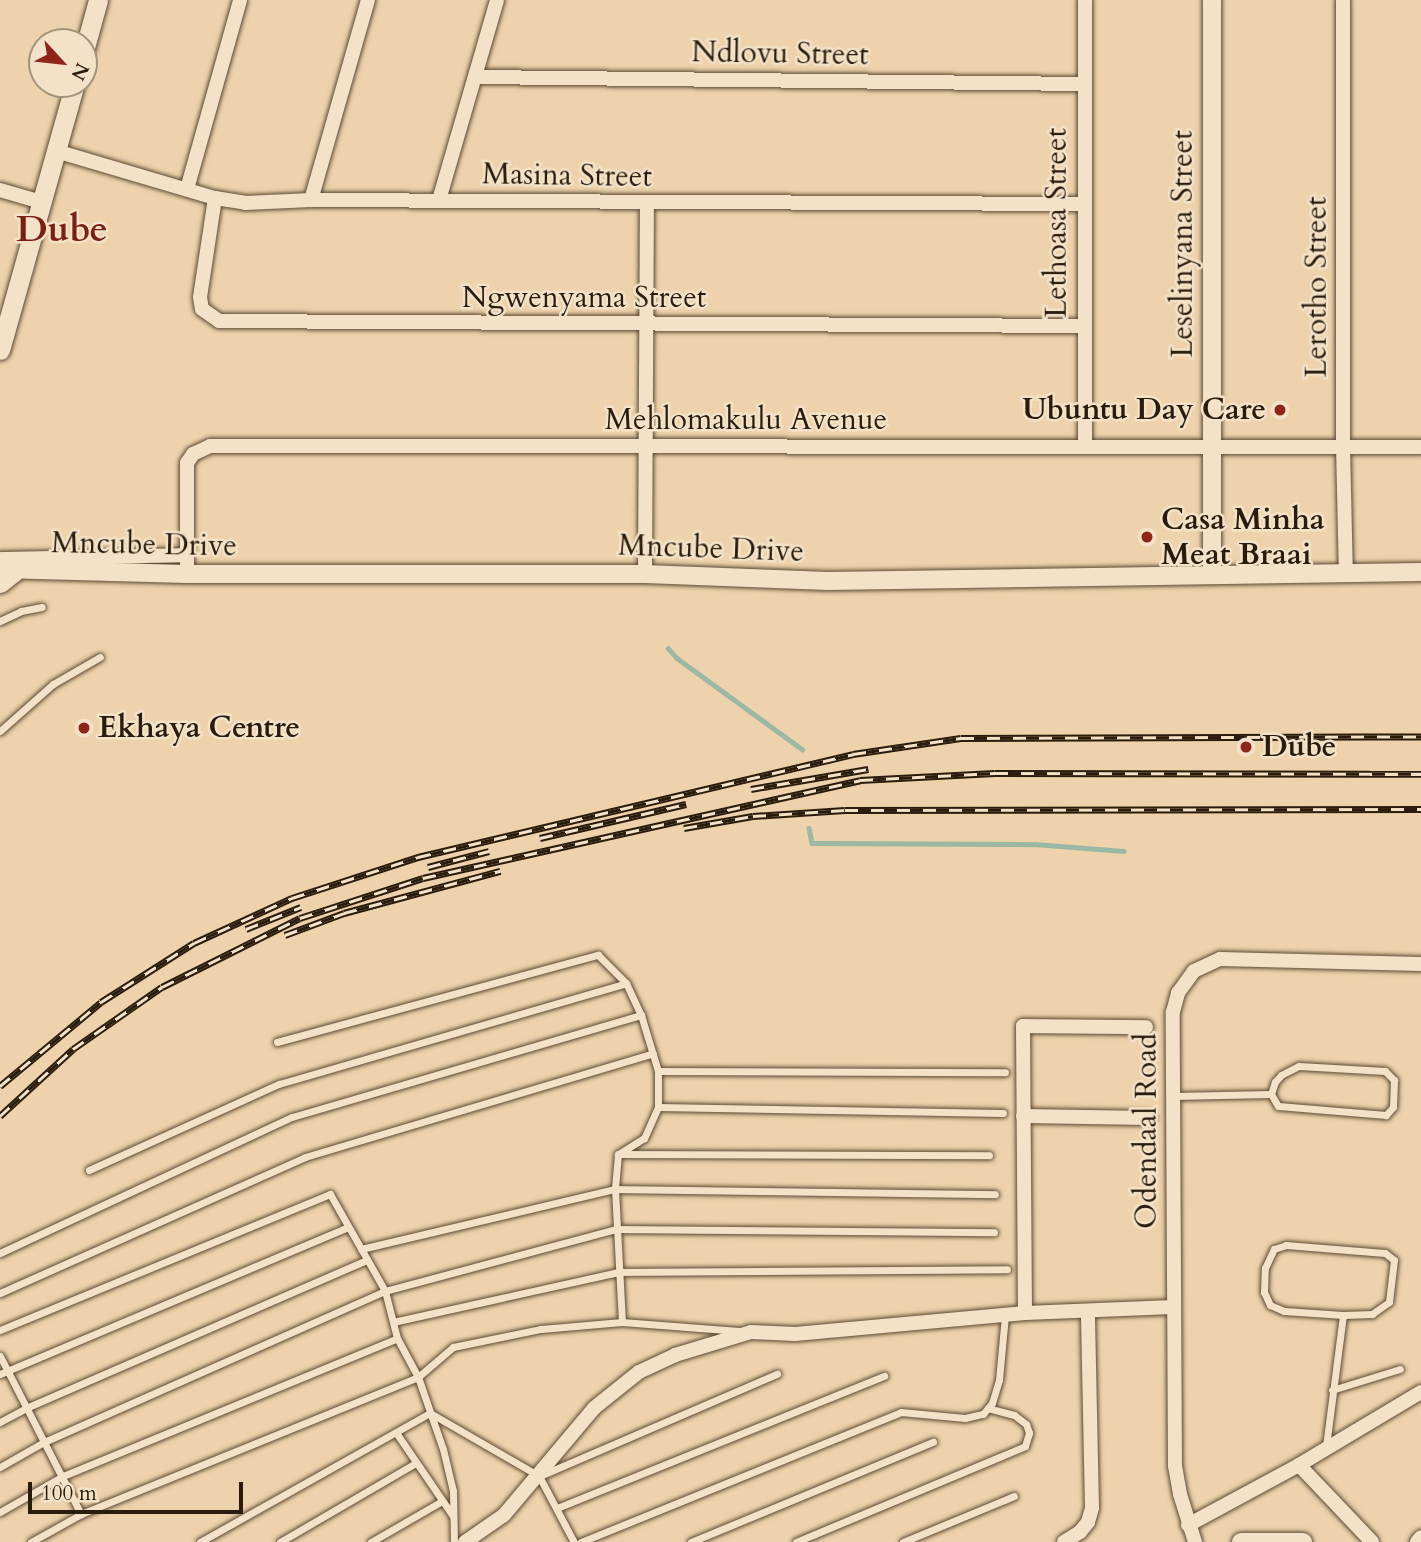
<!DOCTYPE html>
<style>
body{margin:0}
#map{position:relative;width:1421px;height:1542px;overflow:hidden;background:#edd2ab;font-family:Cardo,serif}
div>[style]{position:absolute}
.stream>*{height:4.5px;margin:-2.25px;padding:0 2.25px;transform-origin:2.25px;border-radius:2.25px;background:#9ab8a3}
.roads{filter:drop-shadow(0 0 2px #5a4a34) drop-shadow(0 0 2px #5a4a34)}
.service>*{height:7px;margin:-3.5px;padding:0 3.5px;transform-origin:3.5px;border-radius:3.5px;background:#f3e2c8}
.minor>*{height:14px;margin:-7px;padding:0 7px;transform-origin:7px;border-radius:7px;background:#f3e2c8}
.tertiary>*{height:18px;margin:-9px;padding:0 9px;transform-origin:9px;border-radius:9px;background:#f3e2c8}
.secondary>*{height:19px;margin:-9.5px;padding:0 9.5px;transform-origin:9.5px;border-radius:9.5px;background:#f3e2c8}
.rail>*{height:7px;margin-top:-3.5px;transform-origin:0;background:repeating-linear-gradient(90deg,#f3e2c8 0 13px,#291c0c 0 26px);box-sizing:border-box;border-block:2px solid #291c0c}
.dots>*{width:19px;height:19px;translate:-50% -50%;box-sizing:border-box;border:4px solid #f3e2c8;border-radius:50%}
span{translate:-50% -50%;white-space:nowrap;text-align:center;line-height:1.15;-webkit-text-stroke:5px #f3e2c8;paint-order:stroke}
.street-label{font-size:30px;color:#291c0c}
.poi-label{font-size:30px;color:#291c0c;font-weight:700}
.right{translate:-100% -50%;text-align:right}
.left{translate:0 -50%;text-align:left}
.district-label{font-size:37px;color:#7a1f14;font-weight:700}
.north{position:absolute;left:28px;top:28px;width:70px;height:70px;box-sizing:border-box;background:#f3e2c8;border:2px solid #a2937d;border-radius:50%;rotate:117deg;font-size:19px;font-weight:700;line-height:28px;text-align:center;color:#291c0c}
.north::after{content:'';display:block;margin:auto;width:24px;height:32px;background:#8f2418;clip-path:polygon(50% 0,100% 100%,50% 72%,0 100%)}
.scale{position:absolute;left:28px;top:1482px;width:215px;height:32px;box-sizing:border-box;border:4px solid #291c0c;border-top:0;padding-left:9px;font-size:21px;line-height:24px;white-space:nowrap;color:#291c0c;-webkit-text-stroke:5px #f3e2c8;paint-order:stroke}
</style>
<div id="map">
<div class="stream">
<i style="left:668px;top:648px;width:13px;rotate:48deg"></i>
<i style="left:677px;top:658px;width:155px;rotate:36.1deg"></i>
<i style="left:809px;top:828px;width:15px;rotate:79deg"></i>
<i style="left:812px;top:843px;width:222px;rotate:0.3deg"></i>
<i style="left:1034px;top:844px;width:90px;rotate:4.4deg"></i>
</div>
<div class="roads">
<div class="service">
<i style="left:0;top:621px;width:23px;rotate:-25deg"></i>
<i style="left:21px;top:611px;width:21px;rotate:-11deg"></i>
<i style="left:0;top:731px;width:71px;rotate:-41.6deg"></i>
<i style="left:53px;top:684px;width:54px;rotate:-29.9deg"></i>
<i style="left:277px;top:1042px;width:333px;rotate:-15.2deg"></i>
<i style="left:598px;top:955px;width:40px;rotate:45deg"></i>
<i style="left:626px;top:983px;width:35px;rotate:65deg"></i>
<i style="left:641px;top:1015px;width:59px;rotate:73.1deg"></i>
<i style="left:658px;top:1071px;width:36px;rotate:90deg"></i>
<i style="left:658px;top:1107px;width:34px;rotate:114deg"></i>
<i style="left:644px;top:1138px;width:31px;rotate:148deg"></i>
<i style="left:618px;top:1154px;width:35px;rotate:95deg"></i>
<i style="left:615px;top:1189px;width:133px;rotate:87deg"></i>
<i style="left:1299px;top:1066px;width:86px;rotate:3.3deg"></i>
<i style="left:1385px;top:1071px;width:13px;rotate:45deg"></i>
<i style="left:1394px;top:1080px;width:27px;rotate:92deg"></i>
<i style="left:1393px;top:1107px;width:11px;rotate:131deg"></i>
<i style="left:1386px;top:1115px;width:108px;rotate:-175.2deg"></i>
<i style="left:1278px;top:1106px;width:14px;rotate:-120deg"></i>
<i style="left:1271px;top:1094px;width:13px;rotate:-72deg"></i>
<i style="left:1275px;top:1082px;width:9px;rotate:-49deg"></i>
<i style="left:1281px;top:1075px;width:20px;rotate:-27deg"></i>
<i style="left:658px;top:1071px;width:347px;rotate:0.2deg"></i>
<i style="left:1173px;top:1096px;width:98px;rotate:-1.2deg"></i>
<i style="left:658px;top:1107px;width:345px;rotate:1deg"></i>
<i style="left:619px;top:1154px;width:370px;rotate:0.2deg"></i>
<i style="left:89px;top:1170px;width:209px;rotate:-24.4deg"></i>
<i style="left:279px;top:1084px;width:361px;rotate:-16.2deg"></i>
<i style="left:1286px;top:1245px;width:99px;rotate:4.6deg"></i>
<i style="left:1385px;top:1253px;width:11px;rotate:38deg"></i>
<i style="left:1394px;top:1260px;width:42px;rotate:96.8deg"></i>
<i style="left:1389px;top:1302px;width:21px;rotate:145deg"></i>
<i style="left:1372px;top:1314px;width:29px;rotate:178deg"></i>
<i style="left:1343px;top:1315px;width:59px;rotate:-176.1deg"></i>
<i style="left:1284px;top:1311px;width:15px;rotate:-157deg"></i>
<i style="left:1270px;top:1305px;width:14px;rotate:-115deg"></i>
<i style="left:1264px;top:1292px;width:24px;rotate:-88deg"></i>
<i style="left:1265px;top:1268px;width:21px;rotate:-65deg"></i>
<i style="left:1274px;top:1249px;width:13px;rotate:-18deg"></i>
<i style="left:361px;top:1249px;width:261px;rotate:-13.3deg"></i>
<i style="left:615px;top:1189px;width:380px;rotate:0.8deg"></i>
<i style="left:0;top:1253px;width:322px;rotate:-25deg"></i>
<i style="left:292px;top:1117px;width:364px;rotate:-16.3deg"></i>
<i style="left:0;top:1293px;width:334px;rotate:-24deg"></i>
<i style="left:305px;top:1157px;width:363px;rotate:-16.6deg"></i>
<i style="left:393px;top:1322px;width:231px;rotate:-12.5deg"></i>
<i style="left:619px;top:1272px;width:388px;rotate:-0.4deg"></i>
<i style="left:0;top:1330px;width:357px;rotate:-22.4deg"></i>
<i style="left:330px;top:1194px;width:112px;rotate:60.4deg"></i>
<i style="left:385px;top:1291px;width:49px;rotate:75.7deg"></i>
<i style="left:397px;top:1338px;width:44px;rotate:61.7deg"></i>
<i style="left:418px;top:1377px;width:76px;rotate:70.9deg"></i>
<i style="left:443px;top:1449px;width:43px;rotate:76.6deg"></i>
<i style="left:453px;top:1491px;width:51px;rotate:88.9deg"></i>
<i style="left:0;top:1356px;width:178px;rotate:62.9deg"></i>
<i style="left:0;top:1374px;width:378px;rotate:-22.9deg"></i>
<i style="left:1332px;top:1390px;width:71px;rotate:-17.2deg"></i>
<i style="left:0;top:1422px;width:30px;rotate:-28deg"></i>
<i style="left:26px;top:1408px;width:372px;rotate:-23.5deg"></i>
<i style="left:397px;top:1434px;width:99px;rotate:55.7deg"></i>
<i style="left:1326px;top:1446px;width:132px;rotate:-82.6deg"></i>
<i style="left:0;top:1467px;width:51px;rotate:-29.6deg"></i>
<i style="left:44px;top:1442px;width:373px;rotate:-23.9deg"></i>
<i style="left:385px;top:1291px;width:240px;rotate:-15deg"></i>
<i style="left:617px;top:1229px;width:377px;rotate:0.5deg"></i>
<i style="left:542px;top:1475px;width:256px;rotate:-23.3deg"></i>
<i style="left:557px;top:1508px;width:353px;rotate:-22deg"></i>
<i style="left:0;top:1512px;width:73px;rotate:-29.7deg"></i>
<i style="left:63px;top:1476px;width:361px;rotate:-22.4deg"></i>
<i style="left:31px;top:1542px;width:57px;rotate:-29.2deg"></i>
<i style="left:81px;top:1514px;width:364px;rotate:-22.1deg"></i>
<i style="left:418px;top:1377px;width:46px;rotate:-40.6deg"></i>
<i style="left:453px;top:1347px;width:90px;rotate:-11.6deg"></i>
<i style="left:541px;top:1329px;width:81px;rotate:-4.9deg"></i>
<i style="left:622px;top:1322px;width:117px;rotate:4.4deg"></i>
<i style="left:200px;top:1542px;width:264px;rotate:-29.3deg"></i>
<i style="left:430px;top:1413px;width:126px;rotate:30deg"></i>
<i style="left:539px;top:1476px;width:75px;rotate:62.1deg"></i>
<i style="left:280px;top:1542px;width:157px;rotate:-30.2deg"></i>
<i style="left:371px;top:1542px;width:82px;rotate:-30deg"></i>
<i style="left:581px;top:1542px;width:345px;rotate:-22.1deg"></i>
<i style="left:901px;top:1412px;width:64px;rotate:5.4deg"></i>
<i style="left:965px;top:1418px;width:18px;rotate:-13deg"></i>
<i style="left:983px;top:1414px;width:14px;rotate:-51deg"></i>
<i style="left:992px;top:1403px;width:24px;rotate:-73deg"></i>
<i style="left:999px;top:1380px;width:65px;rotate:-84.7deg"></i>
<i style="left:691px;top:1542px;width:262px;rotate:-22.5deg"></i>
<i style="left:796px;top:1542px;width:248px;rotate:-22.7deg"></i>
<i style="left:1025px;top:1446px;width:14px;rotate:-73deg"></i>
<i style="left:1029px;top:1433px;width:9px;rotate:-108deg"></i>
<i style="left:1026px;top:1424px;width:15px;rotate:-143deg"></i>
<i style="left:1014px;top:1415px;width:27px;rotate:-165deg"></i>
<i style="left:903px;top:1542px;width:120px;rotate:-22.5deg"></i>
</div>
<div class="minor">
<i style="left:1085px;top:0;width:445px;rotate:90deg"></i>
<i style="left:1343px;top:0;width:446px;rotate:90deg"></i>
<i style="left:1343px;top:446px;width:128px;rotate:88.7deg"></i>
<i style="left:476px;top:77px;width:607px;rotate:0.66deg"></i>
<i style="left:56px;top:151px;width:166px;rotate:16.5deg"></i>
<i style="left:215px;top:198px;width:30px;rotate:9deg"></i>
<i style="left:245px;top:203px;width:66px;rotate:-2.6deg"></i>
<i style="left:311px;top:200px;width:774px;rotate:0.3deg"></i>
<i style="left:187px;top:189px;width:196px;rotate:-74.3deg"></i>
<i style="left:0;top:190px;width:43px;rotate:16.3deg"></i>
<i style="left:215px;top:198px;width:100px;rotate:98.6deg"></i>
<i style="left:200px;top:297px;width:12px;rotate:81deg"></i>
<i style="left:202px;top:309px;width:21px;rotate:35deg"></i>
<i style="left:219px;top:321px;width:865px;rotate:0.33deg"></i>
<i style="left:311px;top:200px;width:208px;rotate:-74.1deg"></i>
<i style="left:439px;top:200px;width:208px;rotate:-73.8deg"></i>
<i style="left:0;top:559px;width:187px;rotate:-1.2deg"></i>
<i style="left:187px;top:574px;width:111px;rotate:-90deg"></i>
<i style="left:187px;top:463px;width:11px;rotate:-56deg"></i>
<i style="left:193px;top:454px;width:19px;rotate:-25deg"></i>
<i style="left:210px;top:446px;width:1211px;rotate:0.05deg"></i>
<i style="left:645px;top:574px;width:371px;rotate:-89.7deg"></i>
<i style="left:1023px;top:1116px;width:126px;rotate:0.9deg"></i>
<i style="left:1025px;top:1313px;width:287px;rotate:-90.4deg"></i>
<i style="left:1023px;top:1026px;width:123px;rotate:0.5deg"></i>
<i style="left:1299px;top:1465px;width:106px;rotate:46.5deg"></i>
<i style="left:1188px;top:1525px;width:126px;rotate:-28.4deg"></i>
<i style="left:1299px;top:1465px;width:142px;rotate:-30.9deg"></i>
<i style="left:465px;top:1542px;width:47px;rotate:-34.7deg"></i>
<i style="left:504px;top:1515px;width:140px;rotate:-49.9deg"></i>
<i style="left:594px;top:1408px;width:58px;rotate:-38.7deg"></i>
<i style="left:639px;top:1372px;width:40px;rotate:-25deg"></i>
<i style="left:675px;top:1355px;width:79px;rotate:-16.8deg"></i>
<i style="left:751px;top:1332px;width:44px;rotate:2.6deg"></i>
<i style="left:795px;top:1334px;width:231px;rotate:-5.2deg"></i>
<i style="left:1025px;top:1313px;width:148px;rotate:-2.3deg"></i>
<i style="left:1064px;top:1542px;width:19px;rotate:-32deg"></i>
<i style="left:1080px;top:1532px;width:13px;rotate:-51deg"></i>
<i style="left:1088px;top:1522px;width:15px;rotate:-74deg"></i>
<i style="left:1092px;top:1508px;width:197px;rotate:-91.2deg"></i>
<i style="left:1195px;top:1542px;width:50px;rotate:-107.4deg"></i>
<i style="left:1180px;top:1494px;width:28px;rotate:-100deg"></i>
<i style="left:1175px;top:1466px;width:454px;rotate:-90.3deg"></i>
<i style="left:1173px;top:1012px;width:20px;rotate:-75deg"></i>
<i style="left:1178px;top:993px;width:27px;rotate:-54deg"></i>
<i style="left:1194px;top:971px;width:29px;rotate:-25deg"></i>
<i style="left:1220px;top:959px;width:201px;rotate:1.4deg"></i>
<i style="left:1417px;top:1542px;width:6px;rotate:-51deg"></i>
</div>
<div class="tertiary">
<i style="left:1212px;top:0;width:573px;rotate:90deg"></i>
<i style="left:0;top:569px;width:187px;rotate:1.5deg"></i>
<i style="left:187px;top:574px;width:458px"></i>
<i style="left:645px;top:574px;width:183px;rotate:2.2deg"></i>
<i style="left:828px;top:581px;width:593px;rotate:-0.87deg"></i>
<i style="left:1241px;top:1542px;width:62px"></i>
</div>
<div class="secondary">
<i style="left:84px;top:51px;width:53px;rotate:-74.6deg"></i>
<i style="left:0;top:350px;width:276px;rotate:-74.3deg"></i>
<i style="left:0;top:562px;width:17px;rotate:31deg"></i>
<i style="left:15px;top:571px;width:19px;rotate:141deg"></i>
</div>
</div>
<div class="rail">
<i style="left:751px;top:789px;width:119px;rotate:-9.7deg"></i>
<i style="left:684px;top:828px;width:70px;rotate:-9.9deg"></i>
<i style="left:753px;top:816px;width:92px;rotate:-3.7deg"></i>
<i style="left:845px;top:810px;width:576px;rotate:-0.1deg"></i>
<i style="left:540px;top:838px;width:150px;rotate:-13.1deg"></i>
<i style="left:428px;top:867px;width:63px;rotate:-14.7deg"></i>
<i style="left:246px;top:929px;width:59px;rotate:-21.8deg"></i>
<i style="left:285px;top:935px;width:63px;rotate:-20.4deg"></i>
<i style="left:344px;top:913px;width:162px;rotate:-15.1deg"></i>
<i style="left:0;top:1086px;width:131px;rotate:-39.7deg"></i>
<i style="left:101px;top:1002px;width:110px;rotate:-32.4deg"></i>
<i style="left:194px;top:943px;width:108px;rotate:-24.7deg"></i>
<i style="left:292px;top:898px;width:133px;rotate:-18deg"></i>
<i style="left:418px;top:857px;width:447px;rotate:-13.3deg"></i>
<i style="left:853px;top:754px;width:109px;rotate:-8.4deg"></i>
<i style="left:961px;top:738px;width:460px;rotate:-0.2deg"></i>
<i style="left:0;top:1116px;width:99px;rotate:-42.5deg"></i>
<i style="left:73px;top:1049px;width:108px;rotate:-34.9deg"></i>
<i style="left:162px;top:987px;width:154px;rotate:-26.6deg"></i>
<i style="left:300px;top:918px;width:129px;rotate:-18deg"></i>
<i style="left:423px;top:878px;width:448px;rotate:-12.6deg"></i>
<i style="left:860px;top:780px;width:135px;rotate:-3deg"></i>
<i style="left:995px;top:773px;width:426px;rotate:0.1deg"></i>
</div>
<div class="dots">
<i style="left:1280px;top:410px;background:#8f2418"></i>
<i style="left:1147px;top:537px;background:#8f2418"></i>
<i style="left:84px;top:728px;background:#8f2418"></i>
<i style="left:1246px;top:747px;background:#8f2418"></i>
</div>
<div class="street-label">
<span style="left:780px;top:54px;rotate:1deg">Ndlovu Street</span>
<span style="left:567px;top:176px;rotate:1deg">Masina Street</span>
<span style="left:1057px;top:223px;rotate:-90deg">Lethoasa Street</span>
<span style="left:1183px;top:244px;rotate:-90deg">Leselinyana Street</span>
<span style="left:1317px;top:287px;rotate:-90deg">Lerotho Street</span>
<span style="left:584px;top:298px">Ngwenyama Street</span>
<span style="left:746px;top:420px">Mehlomakulu Avenue</span>
<span style="left:144px;top:545px;rotate:1deg">Mncube Drive</span>
<span style="left:711px;top:549px;rotate:2deg">Mncube Drive</span>
<span style="left:1147px;top:1131px;rotate:-90deg">Odendaal Road</span>
</div>
<div class="poi-label">
<span class="right" style="left:1266px;top:410px">Ubuntu Day Care</span>
<span class="left" style="left:1161px;top:537px">Casa Minha<br>Meat Braai</span>
<span class="left" style="left:98px;top:728px">Ekhaya Centre</span>
<span class="left" style="left:1262px;top:747px">Dube</span>
</div>
<div class="district-label">
<span style="left:62px;top:229px">Dube</span>
</div>
<div class="north">N</div>
<div class="scale">100 m</div>
</div>
